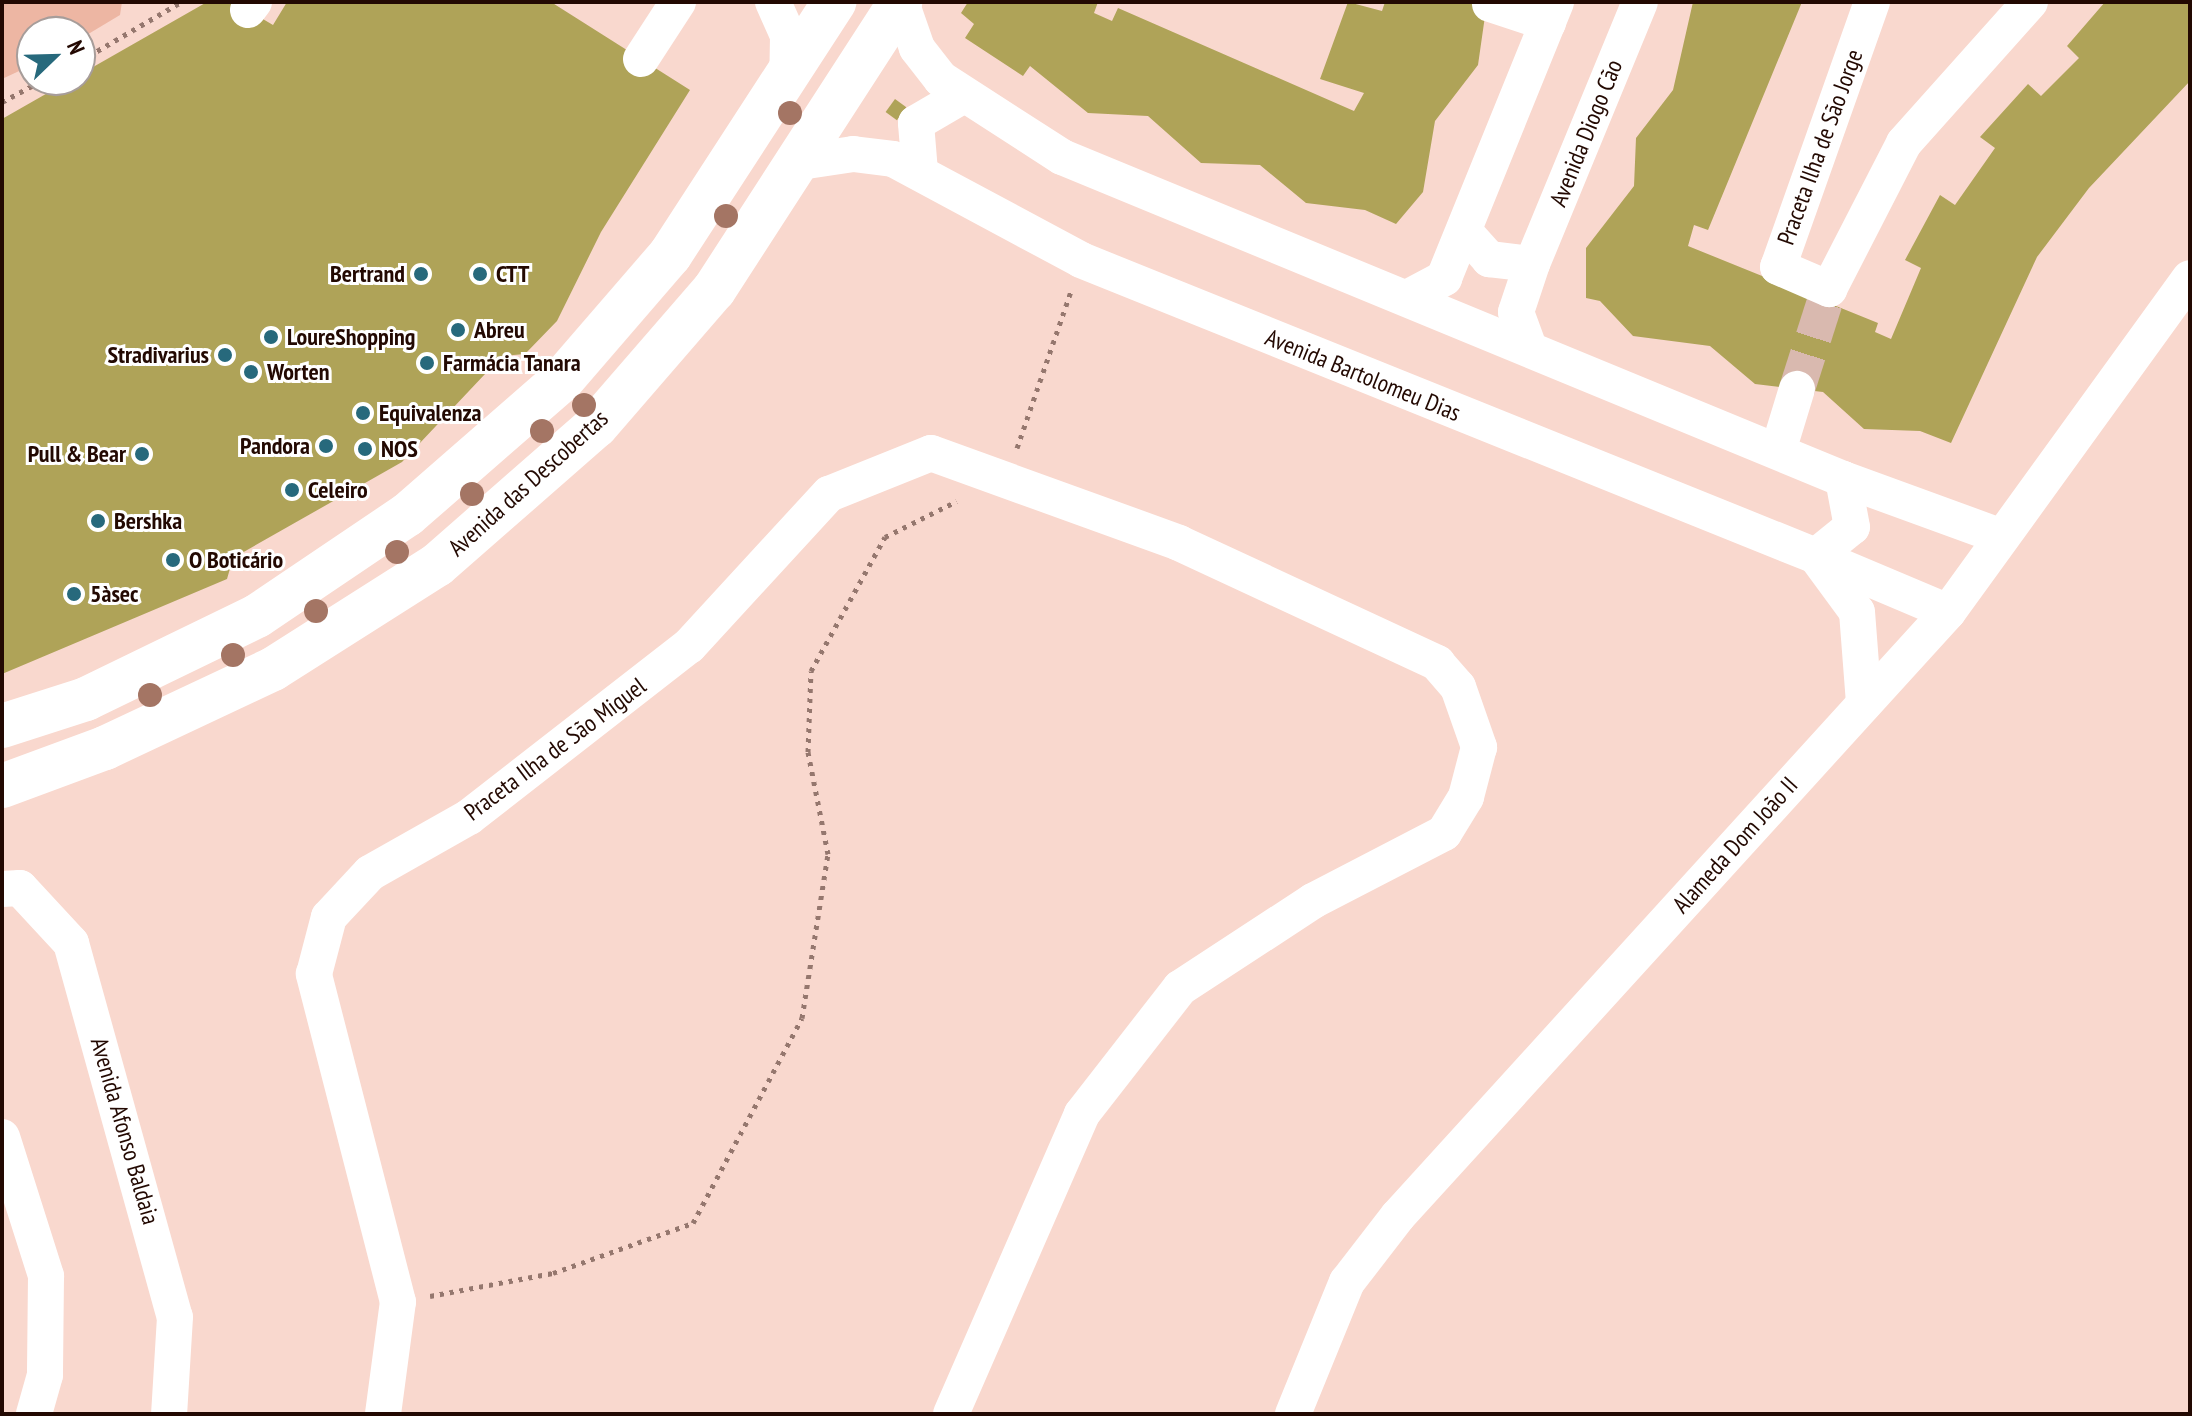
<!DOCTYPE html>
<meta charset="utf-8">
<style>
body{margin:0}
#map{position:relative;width:2192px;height:1416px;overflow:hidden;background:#f9d8ce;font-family:"PT Sans Narrow",sans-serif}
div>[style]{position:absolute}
.green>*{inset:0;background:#edb6a3}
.building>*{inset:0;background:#afa358;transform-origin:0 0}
.minor-tunnel>*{height:36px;margin-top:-18px;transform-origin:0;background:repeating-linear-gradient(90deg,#d9b9af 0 36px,transparent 0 54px)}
.path>*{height:5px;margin-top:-2.5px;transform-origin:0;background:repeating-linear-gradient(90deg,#95776e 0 4px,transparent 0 10px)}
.minor>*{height:36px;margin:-18px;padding:0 18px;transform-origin:18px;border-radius:18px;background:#fff}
.major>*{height:44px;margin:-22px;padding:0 22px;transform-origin:22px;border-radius:22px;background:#fff}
.trees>*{width:24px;height:24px;margin:-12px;border-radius:50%;background:#a47564}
.dots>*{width:22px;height:22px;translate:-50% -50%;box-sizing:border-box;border:4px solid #fff;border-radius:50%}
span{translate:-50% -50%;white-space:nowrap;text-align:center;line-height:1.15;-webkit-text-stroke:6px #fff;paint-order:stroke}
.street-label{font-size:24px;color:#230902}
.poi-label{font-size:24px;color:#230902;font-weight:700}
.right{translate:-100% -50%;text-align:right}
.left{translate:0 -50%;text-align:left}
.frame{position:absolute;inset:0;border:4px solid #230902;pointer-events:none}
.north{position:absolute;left:16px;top:16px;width:80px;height:80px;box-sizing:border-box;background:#fff;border:2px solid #a79d9a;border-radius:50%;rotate:67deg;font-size:22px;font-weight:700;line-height:32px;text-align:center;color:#230902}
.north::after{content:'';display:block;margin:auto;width:28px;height:36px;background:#27697c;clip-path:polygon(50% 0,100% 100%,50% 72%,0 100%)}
</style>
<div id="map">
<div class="green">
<i style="clip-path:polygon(2px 2px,122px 2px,120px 15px,80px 39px,80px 32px,32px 32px,32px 65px,2px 79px)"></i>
</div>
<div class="building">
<i style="clip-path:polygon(207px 2px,234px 2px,273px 25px,287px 2px,551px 2px,690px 90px,601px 232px,557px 321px,525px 354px,502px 356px,402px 462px,233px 558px,227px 579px,2px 674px,2px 119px)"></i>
<i style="clip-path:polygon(968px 2px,1098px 2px,1094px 13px,1112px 21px,1118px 8px,1354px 111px,1364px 93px,1320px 79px,1348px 2px,1382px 11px,1385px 2px,1487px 2px,1478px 65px,1435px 121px,1423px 192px,1396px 224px,1365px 210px,1306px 203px,1260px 165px,1201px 163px,1148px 116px,1088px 113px,1030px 66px,1023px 76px,965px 38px,974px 24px,961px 13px)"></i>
<i style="clip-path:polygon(1693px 2px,1802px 2px,1708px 230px,1694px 225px,1688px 246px,1878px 323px,1875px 332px,1891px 339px,1921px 268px,1905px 260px,1940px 195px,1955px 205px,1995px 148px,1980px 137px,2028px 84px,2041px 96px,2079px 58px,2067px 46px,2105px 2px,2190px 2px,2190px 81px,2089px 188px,2037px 257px,1951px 443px,1920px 431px,1864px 429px,1823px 392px,1755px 384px,1710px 346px,1633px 336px,1600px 301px,1586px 298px,1586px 248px,1634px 186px,1636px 138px,1673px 90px)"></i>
<i style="left:895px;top:99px;width:14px;height:16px;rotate:36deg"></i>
</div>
<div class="minor-tunnel">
<i style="left:1797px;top:389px;width:105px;rotate:-72.3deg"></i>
</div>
<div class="path">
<i style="left:80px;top:61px;width:117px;rotate:-30.3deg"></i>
<i style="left:2px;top:102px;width:47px;rotate:-28.2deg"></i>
<i style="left:1017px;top:448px;width:166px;rotate:-71deg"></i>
<i style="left:430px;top:1296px;width:125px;rotate:-10.6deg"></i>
<i style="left:553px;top:1273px;width:149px;rotate:-19.7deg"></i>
<i style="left:693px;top:1223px;width:232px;rotate:-62deg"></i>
<i style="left:802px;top:1018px;width:166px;rotate:-81deg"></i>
<i style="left:828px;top:854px;width:104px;rotate:-101.1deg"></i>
<i style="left:808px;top:752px;width:81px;rotate:-87.9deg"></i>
<i style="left:811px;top:671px;width:153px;rotate:-61.1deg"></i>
<i style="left:885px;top:537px;width:80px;rotate:-26.6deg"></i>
</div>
<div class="minor">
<i style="left:773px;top:2px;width:37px;rotate:66deg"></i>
<i style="left:788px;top:36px;width:39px;rotate:91deg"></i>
<i style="left:1872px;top:2px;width:281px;rotate:109.5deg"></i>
<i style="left:1778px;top:267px;width:56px;rotate:23.3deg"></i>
<i style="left:1829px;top:289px;width:164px;rotate:-62.8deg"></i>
<i style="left:1904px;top:143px;width:189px;rotate:-48.2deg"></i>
<i style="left:1490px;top:4px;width:61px;rotate:18.1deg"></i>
<i style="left:248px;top:10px;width:10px;rotate:-53deg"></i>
<i style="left:641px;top:59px;width:68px;rotate:-57deg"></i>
<i style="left:800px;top:162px;width:54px;rotate:-8.6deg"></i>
<i style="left:853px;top:154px;width:40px;rotate:7.1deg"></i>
<i style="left:893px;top:159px;width:213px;rotate:28.2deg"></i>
<i style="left:1081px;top:260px;width:792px;rotate:21.94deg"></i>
<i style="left:1816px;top:556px;width:46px;rotate:-38.9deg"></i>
<i style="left:1852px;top:527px;width:49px;rotate:-100.6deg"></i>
<i style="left:1843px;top:479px;width:845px;rotate:-157.59deg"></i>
<i style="left:1062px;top:157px;width:144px;rotate:-147.2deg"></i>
<i style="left:941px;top:79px;width:39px;rotate:-128deg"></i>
<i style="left:917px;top:48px;width:49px;rotate:-109.2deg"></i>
<i style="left:920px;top:172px;width:49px;rotate:-94.7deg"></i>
<i style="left:916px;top:123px;width:56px;rotate:-30.3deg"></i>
<i style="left:1464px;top:231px;width:38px;rotate:48deg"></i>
<i style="left:1489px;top:259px;width:43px;rotate:6.6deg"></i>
<i style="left:1409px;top:297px;width:40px;rotate:-28deg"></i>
<i style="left:1444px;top:278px;width:298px;rotate:-67.9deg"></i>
<i style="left:1528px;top:345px;width:35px;rotate:-110deg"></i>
<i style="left:1516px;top:312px;width:51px;rotate:-71.6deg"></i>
<i style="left:1532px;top:264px;width:283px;rotate:-67.6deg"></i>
<i style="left:1778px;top:451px;width:65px;rotate:-73deg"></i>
<i style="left:1843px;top:479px;width:169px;rotate:20deg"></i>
<i style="left:1816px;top:556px;width:69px;rotate:53.8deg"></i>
<i style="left:1857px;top:612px;width:92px;rotate:85.6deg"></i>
<i style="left:1818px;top:557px;width:141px;rotate:22.9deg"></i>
<i style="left:2px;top:889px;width:18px;rotate:-3deg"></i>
<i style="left:20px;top:888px;width:75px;rotate:47.2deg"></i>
<i style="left:71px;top:943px;width:388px;rotate:74.5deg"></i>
<i style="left:175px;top:1317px;width:97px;rotate:93.5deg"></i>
<i style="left:2px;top:1137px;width:146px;rotate:72.4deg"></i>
<i style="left:46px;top:1276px;width:99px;rotate:90.6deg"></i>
<i style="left:45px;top:1375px;width:41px;rotate:105.8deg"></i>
<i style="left:383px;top:1414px;width:113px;rotate:-82.4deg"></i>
<i style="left:398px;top:1302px;width:339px;rotate:-104.4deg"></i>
<i style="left:314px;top:974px;width:59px;rotate:-75.3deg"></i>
<i style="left:329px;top:917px;width:60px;rotate:-47deg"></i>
<i style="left:370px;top:873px;width:114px;rotate:-29.5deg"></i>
<i style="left:469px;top:817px;width:279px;rotate:-37.9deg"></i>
<i style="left:689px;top:646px;width:207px;rotate:-47.4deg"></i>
<i style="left:829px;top:494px;width:110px;rotate:-21.9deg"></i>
<i style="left:931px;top:453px;width:264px;rotate:19.9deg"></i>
<i style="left:1179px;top:543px;width:285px;rotate:24.9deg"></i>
<i style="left:1437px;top:663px;width:32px;rotate:49deg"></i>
<i style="left:1458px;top:687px;width:64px;rotate:70.7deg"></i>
<i style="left:1479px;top:747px;width:52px;rotate:104.6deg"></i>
<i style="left:1466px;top:797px;width:42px;rotate:121.4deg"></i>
<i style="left:1444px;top:833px;width:148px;rotate:152.6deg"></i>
<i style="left:1313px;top:901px;width:159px;rotate:146.8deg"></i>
<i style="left:1180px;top:988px;width:160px;rotate:127.9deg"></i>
<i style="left:1082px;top:1114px;width:327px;rotate:113.6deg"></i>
<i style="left:1293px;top:1414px;width:143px;rotate:-67.8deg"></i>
<i style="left:1347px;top:1282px;width:83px;rotate:-52.3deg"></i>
<i style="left:1398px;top:1216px;width:817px;rotate:-47.68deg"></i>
<i style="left:1948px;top:612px;width:412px;rotate:-54.1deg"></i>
</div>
<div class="major">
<i style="left:2px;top:726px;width:88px;rotate:-17.8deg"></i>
<i style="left:86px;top:699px;width:190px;rotate:-25.9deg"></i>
<i style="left:257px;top:616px;width:181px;rotate:-34deg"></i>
<i style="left:407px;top:515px;width:206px;rotate:-41.1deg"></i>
<i style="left:562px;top:380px;width:165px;rotate:-49.2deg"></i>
<i style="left:670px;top:255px;width:302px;rotate:-57deg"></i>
<i style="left:2px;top:786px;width:110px;rotate:-20.3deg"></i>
<i style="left:105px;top:748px;width:186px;rotate:-25.2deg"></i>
<i style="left:273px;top:669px;width:194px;rotate:-32.4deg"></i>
<i style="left:437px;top:565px;width:211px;rotate:-41.2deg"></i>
<i style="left:596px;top:426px;width:180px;rotate:-49.1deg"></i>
<i style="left:714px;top:290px;width:343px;rotate:-57.1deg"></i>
</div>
<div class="trees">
<i style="left:790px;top:113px"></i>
<i style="left:726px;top:216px"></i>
<i style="left:584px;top:405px"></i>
<i style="left:542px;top:431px"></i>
<i style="left:472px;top:494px"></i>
<i style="left:397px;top:552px"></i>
<i style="left:316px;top:611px"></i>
<i style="left:233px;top:655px"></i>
<i style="left:150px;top:695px"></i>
</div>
<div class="dots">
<i style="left:421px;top:274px;background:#27697c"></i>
<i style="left:480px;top:274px;background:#27697c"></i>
<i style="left:458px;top:330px;background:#27697c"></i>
<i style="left:271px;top:337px;background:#27697c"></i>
<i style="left:225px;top:355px;background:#27697c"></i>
<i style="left:427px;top:363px;background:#27697c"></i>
<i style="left:251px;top:372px;background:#27697c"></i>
<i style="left:363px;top:413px;background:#27697c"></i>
<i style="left:326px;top:446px;background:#27697c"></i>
<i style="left:365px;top:449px;background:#27697c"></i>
<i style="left:142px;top:454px;background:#27697c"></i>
<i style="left:292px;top:490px;background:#27697c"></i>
<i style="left:98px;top:521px;background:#27697c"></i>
<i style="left:173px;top:560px;background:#27697c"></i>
<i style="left:74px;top:594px;background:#27697c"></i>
</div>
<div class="street-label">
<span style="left:1586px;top:133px;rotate:-68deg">Avenida Diogo Cão</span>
<span style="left:1820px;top:147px;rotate:-70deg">Praceta Ilha de São Jorge</span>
<span style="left:1363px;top:375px;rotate:22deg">Avenida Bartolomeu Dias</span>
<span style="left:528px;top:483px;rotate:-42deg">Avenida das Descobertas</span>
<span style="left:555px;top:749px;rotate:-37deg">Praceta Ilha de São Miguel</span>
<span style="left:1735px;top:845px;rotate:-48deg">Alameda Dom João II</span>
<span style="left:125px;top:1131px;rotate:74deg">Avenida Afonso Baldaia</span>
</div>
<div class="poi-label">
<span class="right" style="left:405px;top:274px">Bertrand</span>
<span class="left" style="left:496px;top:274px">CTT</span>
<span class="left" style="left:474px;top:330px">Abreu</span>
<span class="left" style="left:287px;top:337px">LoureShopping</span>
<span class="right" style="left:209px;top:355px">Stradivarius</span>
<span class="left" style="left:443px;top:363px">Farmácia Tanara</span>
<span class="left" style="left:267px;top:372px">Worten</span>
<span class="left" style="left:379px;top:413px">Equivalenza</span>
<span class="right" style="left:310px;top:446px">Pandora</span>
<span class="left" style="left:381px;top:449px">NOS</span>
<span class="right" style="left:126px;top:454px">Pull &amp; Bear</span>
<span class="left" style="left:308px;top:490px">Celeiro</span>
<span class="left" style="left:114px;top:521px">Bershka</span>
<span class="left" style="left:189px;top:560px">O Boticário</span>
<span class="left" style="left:90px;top:594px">5àsec</span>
</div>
<div class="frame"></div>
<div class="north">N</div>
</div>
